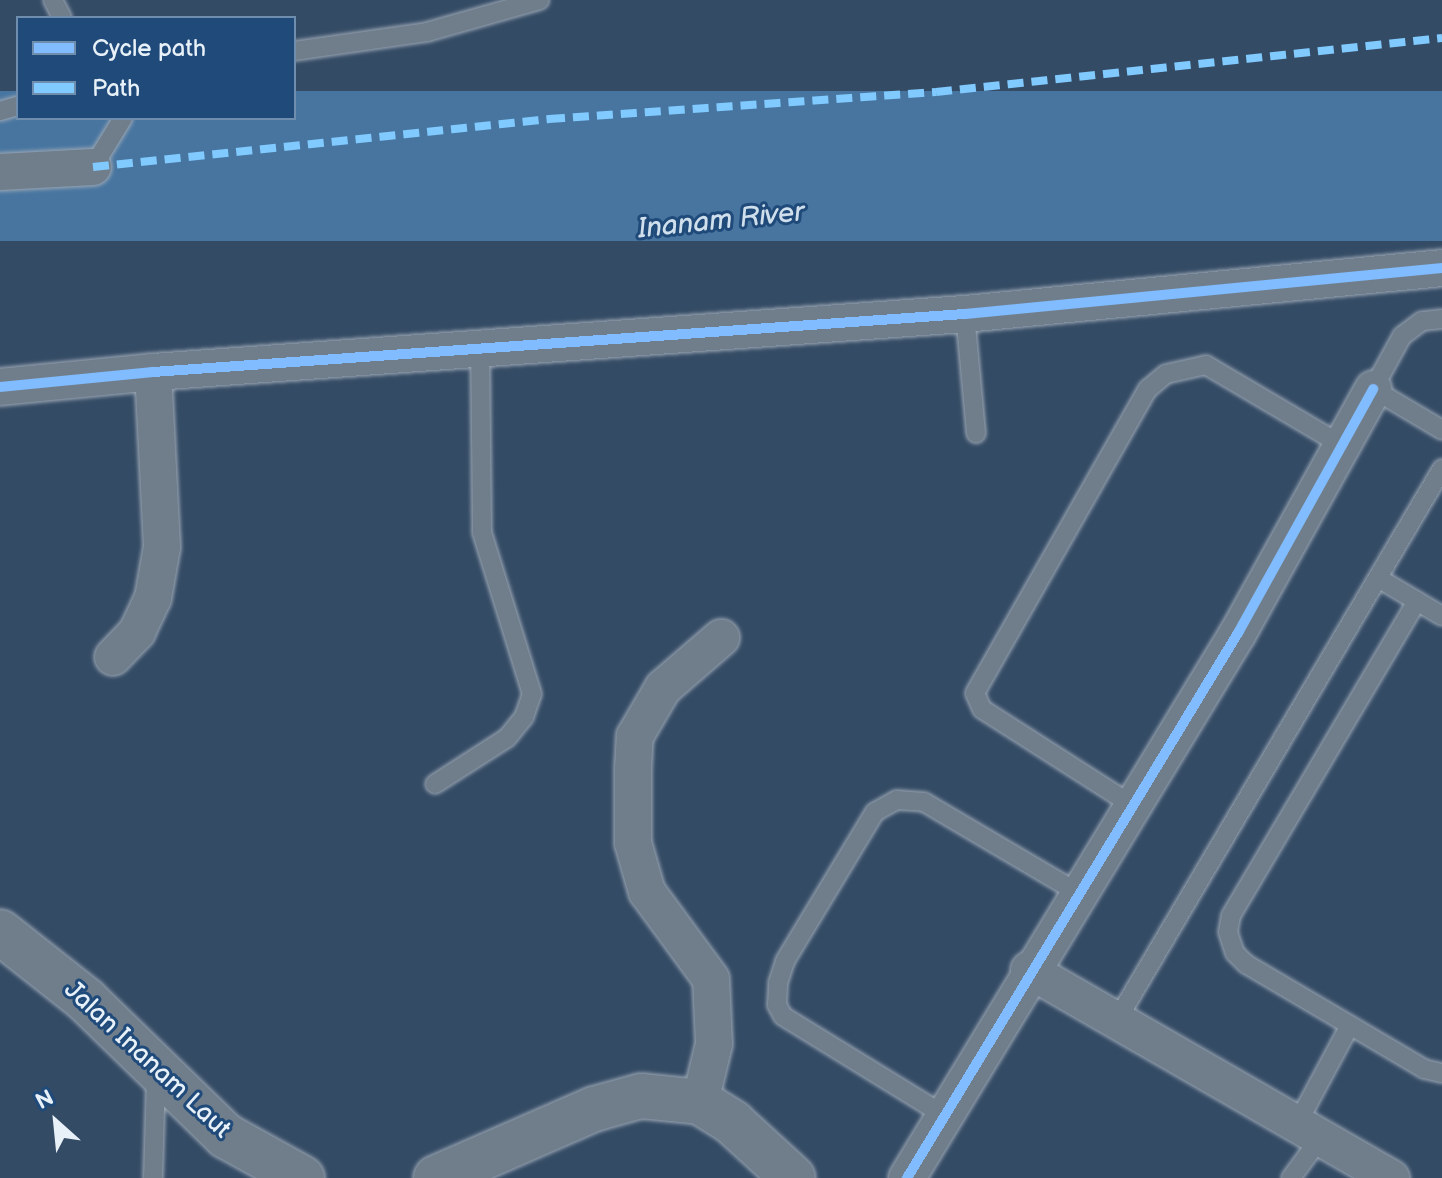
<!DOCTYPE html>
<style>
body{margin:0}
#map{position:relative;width:1442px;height:1178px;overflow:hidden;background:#344b65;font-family:"Balsamiq Sans",sans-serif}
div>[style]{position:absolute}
.water>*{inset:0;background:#4775a0;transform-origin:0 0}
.roads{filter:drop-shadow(0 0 2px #9aa6b3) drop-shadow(0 0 2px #9aa6b3)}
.lane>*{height:18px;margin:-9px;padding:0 9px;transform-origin:9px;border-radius:9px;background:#707e8c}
.street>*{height:36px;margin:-18px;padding:0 18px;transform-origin:18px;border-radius:18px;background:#707e8c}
.secondary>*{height:44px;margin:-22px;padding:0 22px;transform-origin:22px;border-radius:22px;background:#707e8c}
.quiet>*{height:8px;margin-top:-4px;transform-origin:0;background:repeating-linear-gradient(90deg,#80caff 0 16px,transparent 0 24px)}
.cycleway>*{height:10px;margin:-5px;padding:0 5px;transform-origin:5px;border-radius:5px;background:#80bcff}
span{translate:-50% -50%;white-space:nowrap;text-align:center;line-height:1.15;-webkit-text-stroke:6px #1f4a7a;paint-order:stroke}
.street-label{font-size:26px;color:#e8f1f8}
.water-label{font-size:28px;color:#d0dfec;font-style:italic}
.legend{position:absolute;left:16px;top:16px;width:280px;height:104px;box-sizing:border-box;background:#1f4a7a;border:2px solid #6f8dac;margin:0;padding:10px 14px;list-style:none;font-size:24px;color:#e8f1f8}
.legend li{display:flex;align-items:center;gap:16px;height:40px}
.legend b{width:40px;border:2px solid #6f8dac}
.north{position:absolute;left:16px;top:1082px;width:80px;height:80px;-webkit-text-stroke:6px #1f4a7a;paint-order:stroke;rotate:333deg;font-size:22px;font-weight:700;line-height:32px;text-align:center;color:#e8f1f8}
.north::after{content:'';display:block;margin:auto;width:28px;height:36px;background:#e8f1f8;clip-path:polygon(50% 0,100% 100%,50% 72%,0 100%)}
</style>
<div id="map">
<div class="water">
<i style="left:1442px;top:91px;width:150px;height:1447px;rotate:90deg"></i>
</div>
<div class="roads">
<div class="lane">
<i style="left:53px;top:0;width:20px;rotate:63deg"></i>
<i style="left:294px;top:51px;width:134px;rotate:-8.1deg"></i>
<i style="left:427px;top:32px;width:117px;rotate:-15.8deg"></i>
<i style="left:0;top:111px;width:19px;rotate:-16deg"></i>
<i style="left:93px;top:167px;width:57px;rotate:-58.5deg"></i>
<i style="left:965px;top:314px;width:120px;rotate:84.7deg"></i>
<i style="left:1442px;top:319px;width:20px;rotate:174deg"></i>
<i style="left:1422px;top:321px;width:25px;rotate:143deg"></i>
<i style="left:1402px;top:336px;width:60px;rotate:118.7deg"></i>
<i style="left:1373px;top:389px;width:80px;rotate:30.7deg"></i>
<i style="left:1378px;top:578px;width:74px;rotate:30.7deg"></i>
<i style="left:1417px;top:601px;width:366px;rotate:120.6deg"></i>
<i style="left:1231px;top:916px;width:16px;rotate:101deg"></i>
<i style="left:1228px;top:932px;width:22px;rotate:72deg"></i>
<i style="left:1235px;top:953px;width:16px;rotate:45deg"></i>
<i style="left:1246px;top:964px;width:207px;rotate:30.5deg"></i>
<i style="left:1424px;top:1069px;width:18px;rotate:13deg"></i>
<i style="left:435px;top:784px;width:85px;rotate:-32.6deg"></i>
<i style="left:507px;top:738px;width:27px;rotate:-51deg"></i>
<i style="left:524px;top:717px;width:24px;rotate:-71deg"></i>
<i style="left:532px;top:694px;width:170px;rotate:-107.2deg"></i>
<i style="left:482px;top:532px;width:185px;rotate:-90.6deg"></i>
<i style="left:1132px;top:805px;width:178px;rotate:-147.4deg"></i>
<i style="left:982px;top:709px;width:17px;rotate:-114deg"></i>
<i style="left:975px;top:693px;width:350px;rotate:-60.4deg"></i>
<i style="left:1148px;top:389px;width:23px;rotate:-40deg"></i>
<i style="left:1166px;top:374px;width:41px;rotate:-12.7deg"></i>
<i style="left:1206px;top:365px;width:158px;rotate:30.5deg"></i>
<i style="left:1117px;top:1020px;width:640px;rotate:-59.47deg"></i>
<i style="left:947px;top:1117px;width:193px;rotate:-148.4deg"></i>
<i style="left:783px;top:1016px;width:13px;rotate:-119deg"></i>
<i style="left:777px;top:1005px;width:22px;rotate:-87deg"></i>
<i style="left:778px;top:983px;width:23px;rotate:-72deg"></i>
<i style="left:785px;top:961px;width:174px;rotate:-58.9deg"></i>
<i style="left:875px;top:812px;width:25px;rotate:-29deg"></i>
<i style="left:897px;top:800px;width:27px;rotate:4deg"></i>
<i style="left:924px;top:802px;width:178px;rotate:30.5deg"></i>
<i style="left:1297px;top:1124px;width:112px;rotate:-61.8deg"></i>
<i style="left:153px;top:1178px;width:102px;rotate:-88.3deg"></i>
<i style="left:1291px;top:1178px;width:51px;rotate:-53.8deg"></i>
</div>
<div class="street">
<i style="left:0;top:172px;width:93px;rotate:-3.1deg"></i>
<i style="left:0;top:387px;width:154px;rotate:-5.6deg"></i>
<i style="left:153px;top:372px;width:814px;rotate:-4.09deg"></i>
<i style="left:965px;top:314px;width:479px;rotate:-5.5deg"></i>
<i style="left:113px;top:657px;width:35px;rotate:-46deg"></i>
<i style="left:137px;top:632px;width:38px;rotate:-65deg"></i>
<i style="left:153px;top:598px;width:52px;rotate:-80deg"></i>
<i style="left:162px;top:547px;width:175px;rotate:-92.9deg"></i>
<i style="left:1029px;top:970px;width:418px;rotate:29.9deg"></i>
<i style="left:700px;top:1102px;width:60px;rotate:-76.4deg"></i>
<i style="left:714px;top:1044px;width:65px;rotate:-92.6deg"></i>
<i style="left:711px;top:979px;width:108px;rotate:-126.3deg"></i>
<i style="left:647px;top:892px;width:51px;rotate:-105.9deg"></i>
<i style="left:633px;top:843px;width:74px;rotate:-90deg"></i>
<i style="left:633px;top:769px;width:33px;rotate:-87deg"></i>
<i style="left:635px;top:736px;width:56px;rotate:-59.7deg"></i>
<i style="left:663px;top:688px;width:77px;rotate:-40.8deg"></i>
<i style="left:907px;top:1178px;width:638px;rotate:-58.73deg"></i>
<i style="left:1238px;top:633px;width:279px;rotate:-61deg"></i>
</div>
<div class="secondary">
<i style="left:0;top:932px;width:110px;rotate:38.3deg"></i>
<i style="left:86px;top:1000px;width:195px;rotate:44.2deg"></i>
<i style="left:226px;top:1136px;width:87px;rotate:28.9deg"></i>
<i style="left:436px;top:1178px;width:172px;rotate:-23.6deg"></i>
<i style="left:594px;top:1109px;width:49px;rotate:-15.5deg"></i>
<i style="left:641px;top:1096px;width:59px;rotate:5.8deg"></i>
<i style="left:700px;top:1102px;width:39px;rotate:32deg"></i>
<i style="left:733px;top:1123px;width:81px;rotate:42.5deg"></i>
</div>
</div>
<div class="quiet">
<i style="left:93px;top:167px;width:459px;rotate:-6deg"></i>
<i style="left:549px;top:119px;width:388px;rotate:-4deg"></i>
<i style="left:936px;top:92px;width:509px;rotate:-6.09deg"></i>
</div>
<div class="cycleway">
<i style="left:0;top:387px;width:154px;rotate:-5.6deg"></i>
<i style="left:153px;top:372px;width:814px;rotate:-4.09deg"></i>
<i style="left:965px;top:314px;width:479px;rotate:-5.5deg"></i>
<i style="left:907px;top:1178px;width:638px;rotate:-58.73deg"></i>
<i style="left:1238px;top:633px;width:279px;rotate:-61deg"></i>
</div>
<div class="street-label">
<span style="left:147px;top:1060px;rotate:43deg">Jalan Inanam Laut</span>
</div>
<div class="water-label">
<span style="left:721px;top:221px;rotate:-6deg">Inanam River</span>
</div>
<ul class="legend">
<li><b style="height:10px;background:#80bcff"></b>Cycle path</li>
<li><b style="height:10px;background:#80caff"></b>Path</li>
</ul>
<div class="north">N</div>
</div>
